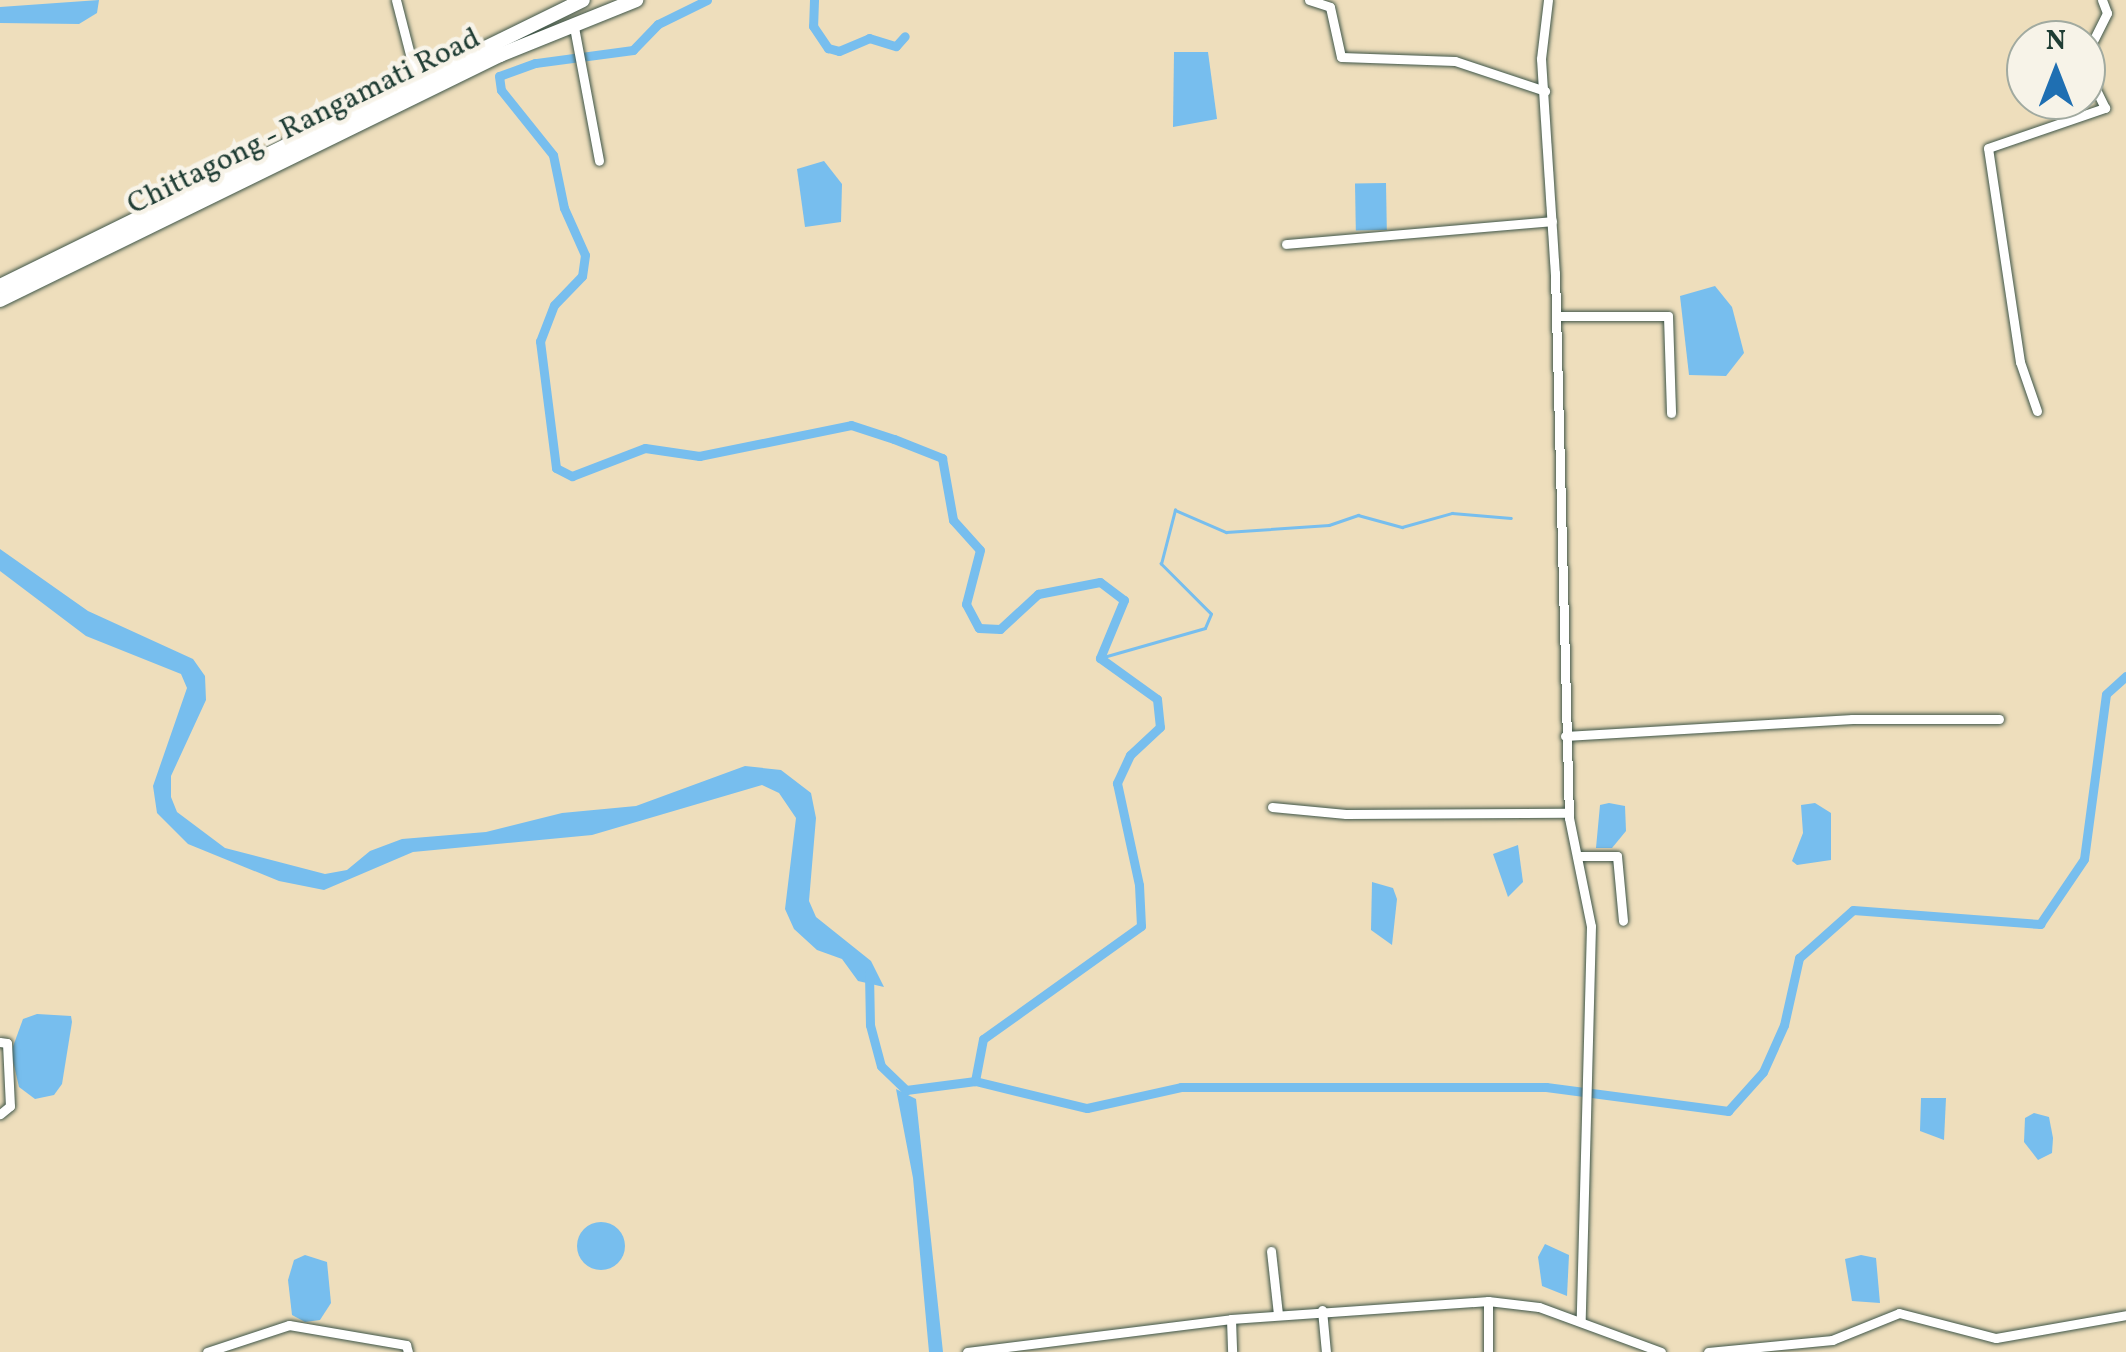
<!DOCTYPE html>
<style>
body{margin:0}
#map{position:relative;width:2126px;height:1352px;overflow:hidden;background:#eedebc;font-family:Vollkorn,serif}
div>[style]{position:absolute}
.water>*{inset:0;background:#77beee;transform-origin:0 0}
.round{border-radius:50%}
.stream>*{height:2.5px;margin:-1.25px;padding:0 1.25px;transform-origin:1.25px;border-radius:1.25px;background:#77beee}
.canal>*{height:9px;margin:-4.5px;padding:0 4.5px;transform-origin:4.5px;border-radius:4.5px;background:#77beee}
.roads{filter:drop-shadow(0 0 2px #3e5548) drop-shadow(0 0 2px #3e5548)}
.minor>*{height:9px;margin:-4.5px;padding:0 4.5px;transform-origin:4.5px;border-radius:4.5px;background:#fff}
.trunk>*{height:14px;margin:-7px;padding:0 7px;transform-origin:7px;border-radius:7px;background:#fff}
span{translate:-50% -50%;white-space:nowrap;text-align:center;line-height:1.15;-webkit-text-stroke:9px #f7f3e8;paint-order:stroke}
.street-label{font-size:30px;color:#1f3d34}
.north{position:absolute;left:2006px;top:20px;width:100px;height:100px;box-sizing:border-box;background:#f7f3e8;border:2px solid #a1aaa0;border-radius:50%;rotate:0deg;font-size:28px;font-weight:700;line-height:40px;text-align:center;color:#1f3d34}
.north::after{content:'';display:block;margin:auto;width:35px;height:45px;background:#1f6fb2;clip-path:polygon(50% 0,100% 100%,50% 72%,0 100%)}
</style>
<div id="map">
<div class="water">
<i style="clip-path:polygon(99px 0,97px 13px,79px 24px,0 23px,0 7px)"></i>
<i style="clip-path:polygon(1174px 52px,1208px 52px,1217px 119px,1173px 127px)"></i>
<i style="clip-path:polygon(824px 161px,842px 184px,841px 222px,805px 227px,797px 169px)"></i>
<i style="left:1386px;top:183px;width:47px;height:31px;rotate:89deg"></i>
<i style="clip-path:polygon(1715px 286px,1732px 307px,1744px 353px,1726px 376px,1689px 375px,1680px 296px)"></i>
<i style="clip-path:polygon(0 549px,88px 611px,193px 659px,205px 676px,206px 700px,171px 776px,171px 797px,177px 812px,225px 848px,325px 874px,347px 870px,370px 851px,402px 839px,486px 832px,562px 813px,636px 806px,745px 766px,781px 770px,811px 793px,816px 818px,809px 901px,816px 917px,871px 961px,884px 987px,858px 981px,842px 959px,817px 950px,794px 929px,785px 909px,796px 818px,779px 793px,762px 785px,592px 835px,413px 852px,324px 890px,279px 881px,188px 844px,157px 813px,153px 786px,187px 688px,181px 674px,86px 636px,0 571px)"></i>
<i style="clip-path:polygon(1609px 803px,1625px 806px,1626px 831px,1612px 848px,1596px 848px,1600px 805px)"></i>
<i style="clip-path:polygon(1815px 803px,1831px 813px,1831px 860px,1797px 865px,1792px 861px,1803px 833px,1801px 805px)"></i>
<i style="clip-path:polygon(1518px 845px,1523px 882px,1508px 897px,1493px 854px)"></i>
<i style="clip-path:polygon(1372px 882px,1393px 888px,1397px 899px,1392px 945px,1371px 930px)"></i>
<i style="clip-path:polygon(37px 1014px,71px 1016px,72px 1022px,62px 1084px,54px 1095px,35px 1099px,19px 1087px,11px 1052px,23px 1019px)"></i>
<i style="clip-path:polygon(896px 1089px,916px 1099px,943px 1352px,929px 1352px,913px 1178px)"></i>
<i style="clip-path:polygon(1921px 1098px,1946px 1098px,1944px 1140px,1920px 1131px)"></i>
<i style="clip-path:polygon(2034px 1113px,2049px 1117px,2053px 1138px,2052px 1153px,2038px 1160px,2024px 1142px,2025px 1118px)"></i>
<i class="round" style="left:577px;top:1222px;width:48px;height:48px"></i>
<i style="clip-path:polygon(1545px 1244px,1569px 1255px,1567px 1296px,1542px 1286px,1538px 1257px)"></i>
<i style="clip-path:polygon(305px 1255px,327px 1262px,331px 1303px,320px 1320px,305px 1322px,292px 1315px,288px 1280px,294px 1260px)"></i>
<i style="clip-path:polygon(1861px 1255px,1876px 1258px,1880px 1303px,1852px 1301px,1845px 1259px)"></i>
</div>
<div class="stream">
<i style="left:1100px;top:658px;width:109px;rotate:-15.9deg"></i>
<i style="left:1205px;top:628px;width:15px;rotate:-67deg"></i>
<i style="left:1211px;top:614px;width:71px;rotate:-135deg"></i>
<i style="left:1161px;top:564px;width:56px;rotate:-75.5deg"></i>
<i style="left:1175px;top:510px;width:56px;rotate:23.3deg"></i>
<i style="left:1226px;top:532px;width:103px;rotate:-3.9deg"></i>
<i style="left:1329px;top:525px;width:31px;rotate:-19deg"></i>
<i style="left:1358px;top:515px;width:46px;rotate:15.3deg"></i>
<i style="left:1402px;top:527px;width:52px;rotate:-15.6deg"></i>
<i style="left:1452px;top:513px;width:59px;rotate:4.8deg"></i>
</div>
<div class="canal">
<i style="left:707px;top:0;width:55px;rotate:153.9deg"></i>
<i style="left:658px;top:24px;width:36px;rotate:134deg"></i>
<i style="left:633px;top:50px;width:99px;rotate:172.4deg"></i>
<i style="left:535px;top:63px;width:38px;rotate:160deg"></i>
<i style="left:499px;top:76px;width:14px;rotate:82deg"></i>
<i style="left:501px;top:90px;width:83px;rotate:51.3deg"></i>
<i style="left:553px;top:155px;width:54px;rotate:78.3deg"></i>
<i style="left:564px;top:208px;width:51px;rotate:65.9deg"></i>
<i style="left:585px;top:255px;width:21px;rotate:98deg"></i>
<i style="left:582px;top:276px;width:40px;rotate:134deg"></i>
<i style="left:554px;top:305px;width:39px;rotate:111deg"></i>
<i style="left:540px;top:341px;width:128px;rotate:82.8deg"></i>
<i style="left:556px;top:468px;width:18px;rotate:27deg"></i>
<i style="left:572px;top:476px;width:78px;rotate:-21deg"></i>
<i style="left:645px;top:448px;width:55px;rotate:8.4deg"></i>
<i style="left:699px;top:456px;width:155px;rotate:-11.5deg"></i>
<i style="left:851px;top:425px;width:45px;rotate:18deg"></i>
<i style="left:894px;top:439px;width:52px;rotate:21.6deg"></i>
<i style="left:942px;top:458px;width:63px;rotate:79.9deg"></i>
<i style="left:953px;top:520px;width:40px;rotate:48deg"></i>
<i style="left:980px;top:550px;width:56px;rotate:104.5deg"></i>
<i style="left:966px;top:604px;width:27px;rotate:62deg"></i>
<i style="left:979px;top:628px;width:21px;rotate:3deg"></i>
<i style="left:1000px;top:629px;width:52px;rotate:-42.6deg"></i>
<i style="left:1038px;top:594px;width:63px;rotate:-11deg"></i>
<i style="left:1100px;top:582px;width:30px;rotate:37deg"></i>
<i style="left:1124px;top:600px;width:63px;rotate:112.5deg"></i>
<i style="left:1100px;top:658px;width:70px;rotate:35.7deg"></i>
<i style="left:1157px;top:699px;width:28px;rotate:84deg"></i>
<i style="left:1160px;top:727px;width:41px;rotate:137deg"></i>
<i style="left:1130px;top:755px;width:31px;rotate:115deg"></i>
<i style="left:1117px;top:783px;width:104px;rotate:77.8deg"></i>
<i style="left:1139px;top:885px;width:41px;rotate:87.2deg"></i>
<i style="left:1141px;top:926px;width:194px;rotate:144.4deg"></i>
<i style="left:983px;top:1039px;width:43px;rotate:100.8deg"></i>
<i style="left:814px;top:0;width:26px;rotate:92deg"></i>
<i style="left:813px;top:26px;width:27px;rotate:56deg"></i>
<i style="left:828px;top:48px;width:11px;rotate:15deg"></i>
<i style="left:839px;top:51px;width:33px;rotate:-23deg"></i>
<i style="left:869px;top:38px;width:28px;rotate:17deg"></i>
<i style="left:896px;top:46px;width:13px;rotate:-48deg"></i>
<i style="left:869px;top:973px;width:52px;rotate:88.9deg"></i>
<i style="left:870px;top:1025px;width:42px;rotate:75deg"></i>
<i style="left:881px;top:1066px;width:35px;rotate:44deg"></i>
<i style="left:906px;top:1090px;width:70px;rotate:-7.4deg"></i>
<i style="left:975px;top:1081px;width:115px;rotate:13.6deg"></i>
<i style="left:1087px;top:1108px;width:96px;rotate:-12.6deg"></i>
<i style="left:1181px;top:1087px;width:365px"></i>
<i style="left:1546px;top:1087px;width:184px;rotate:7.5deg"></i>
<i style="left:1728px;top:1111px;width:52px;rotate:-48.1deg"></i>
<i style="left:1763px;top:1072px;width:51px;rotate:-65.9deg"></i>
<i style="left:1784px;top:1025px;width:69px;rotate:-77.4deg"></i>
<i style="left:1799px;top:958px;width:72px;rotate:-41.6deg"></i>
<i style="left:1853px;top:910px;width:188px;rotate:4.3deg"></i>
<i style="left:2040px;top:924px;width:78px;rotate:-55.9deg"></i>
<i style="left:2084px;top:859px;width:166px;rotate:-82.4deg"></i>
<i style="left:2106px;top:694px;width:27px;rotate:-42deg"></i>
</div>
<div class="roads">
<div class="minor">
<i style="left:396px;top:0;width:85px;rotate:75.6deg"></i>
<i style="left:1309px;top:0;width:22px;rotate:18deg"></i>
<i style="left:1330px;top:7px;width:51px;rotate:77.6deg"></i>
<i style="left:1341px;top:57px;width:114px;rotate:2deg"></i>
<i style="left:1455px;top:61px;width:95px;rotate:18.4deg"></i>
<i style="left:1548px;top:0;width:59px;rotate:96.8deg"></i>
<i style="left:1541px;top:59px;width:214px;rotate:86.3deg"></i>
<i style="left:1555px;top:273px;width:545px;rotate:88.53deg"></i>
<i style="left:1569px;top:818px;width:110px;rotate:78.5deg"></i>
<i style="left:1591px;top:926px;width:395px;rotate:91.5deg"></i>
<i style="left:574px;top:27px;width:136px;rotate:79.4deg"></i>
<i style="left:2086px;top:55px;width:47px;rotate:-63.4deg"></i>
<i style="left:2107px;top:13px;width:14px;rotate:-111deg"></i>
<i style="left:1286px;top:244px;width:267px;rotate:-4.9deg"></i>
<i style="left:1556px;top:316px;width:112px"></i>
<i style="left:1668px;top:316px;width:97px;rotate:88.2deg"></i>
<i style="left:2037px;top:411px;width:52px;rotate:-109.1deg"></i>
<i style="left:2020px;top:362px;width:216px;rotate:-98.5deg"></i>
<i style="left:1988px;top:148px;width:124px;rotate:-18.9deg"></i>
<i style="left:2105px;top:108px;width:43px;rotate:-116deg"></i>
<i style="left:1565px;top:736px;width:288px;rotate:-3.4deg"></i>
<i style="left:1852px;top:719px;width:147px"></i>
<i style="left:1272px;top:807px;width:74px;rotate:5.4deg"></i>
<i style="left:1346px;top:814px;width:222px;rotate:-0.3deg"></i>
<i style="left:1577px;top:856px;width:40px"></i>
<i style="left:1617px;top:856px;width:65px;rotate:84.7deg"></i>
<i style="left:0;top:1042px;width:7px;rotate:8deg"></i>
<i style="left:7px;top:1043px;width:63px;rotate:87.3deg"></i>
<i style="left:10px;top:1106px;width:13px;rotate:141deg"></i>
<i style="left:1271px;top:1251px;width:63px;rotate:83.7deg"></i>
<i style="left:1488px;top:1301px;width:51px;rotate:90deg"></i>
<i style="left:1322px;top:1310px;width:42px;rotate:84.6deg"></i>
<i style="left:1231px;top:1319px;width:33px;rotate:88deg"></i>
<i style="left:207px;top:1352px;width:86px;rotate:-18.2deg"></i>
<i style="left:289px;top:1325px;width:119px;rotate:9.7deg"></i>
<i style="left:406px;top:1345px;width:7px;rotate:74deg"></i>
<i style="left:967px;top:1352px;width:266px;rotate:-7.1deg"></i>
<i style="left:1231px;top:1319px;width:258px;rotate:-4deg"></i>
<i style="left:1488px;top:1301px;width:51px;rotate:6.7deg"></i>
<i style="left:1539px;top:1307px;width:130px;rotate:20.2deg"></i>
<i style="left:1708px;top:1352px;width:125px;rotate:-5.5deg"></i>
<i style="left:1832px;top:1340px;width:72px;rotate:-21.9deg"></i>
<i style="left:1899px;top:1313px;width:100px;rotate:14.5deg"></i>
<i style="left:1996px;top:1338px;width:132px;rotate:-10deg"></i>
</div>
<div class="trunk">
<i style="left:0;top:286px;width:649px;rotate:-26.13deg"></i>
<i style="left:0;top:300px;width:557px;rotate:-26.1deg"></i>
<i style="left:500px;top:55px;width:147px;rotate:-22deg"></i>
</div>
</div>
<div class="street-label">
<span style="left:304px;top:122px;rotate:-26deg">Chittagong - Rangamati Road</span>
</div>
<div class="north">N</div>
</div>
